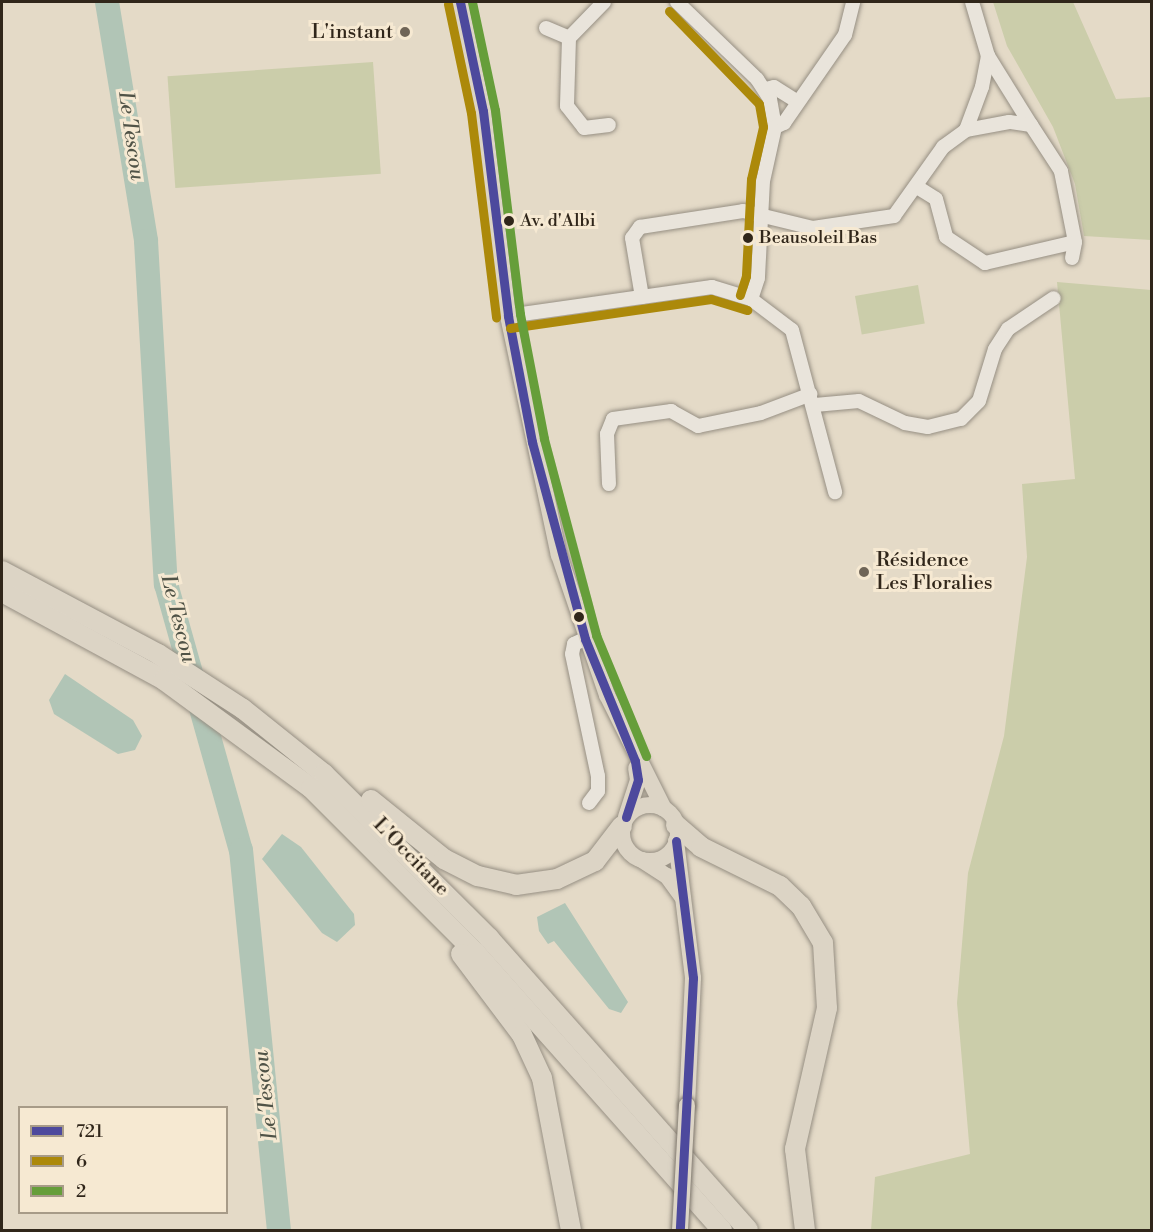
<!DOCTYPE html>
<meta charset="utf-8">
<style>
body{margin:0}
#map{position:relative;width:1153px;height:1232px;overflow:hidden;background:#e4dac7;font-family:"Libre Bodoni",serif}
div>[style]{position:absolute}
.green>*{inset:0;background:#cbcdaa;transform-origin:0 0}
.water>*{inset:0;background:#b1c5b6}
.river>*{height:24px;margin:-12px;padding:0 12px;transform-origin:12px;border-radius:12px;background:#b1c5b6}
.roads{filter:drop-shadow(0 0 2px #968f83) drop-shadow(0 0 2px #968f83)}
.minor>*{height:14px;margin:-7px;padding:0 7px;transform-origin:7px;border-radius:7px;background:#e9e4db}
.major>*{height:16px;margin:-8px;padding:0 8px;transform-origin:8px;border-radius:8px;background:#dcd4c5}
.major>.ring{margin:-8px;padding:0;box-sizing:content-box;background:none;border:16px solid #dcd4c5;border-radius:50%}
.highway>*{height:20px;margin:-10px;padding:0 10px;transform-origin:10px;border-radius:10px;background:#dcd4c5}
.bridges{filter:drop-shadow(0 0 2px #7d766c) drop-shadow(0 0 2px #7d766c)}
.major-bridge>*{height:16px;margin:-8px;padding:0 8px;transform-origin:8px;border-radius:8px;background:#dcd4c5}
.bus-1>*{height:9px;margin:-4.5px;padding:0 4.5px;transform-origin:4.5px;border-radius:4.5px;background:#4d499d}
.bus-2>*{height:9px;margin:-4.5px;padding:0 4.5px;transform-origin:4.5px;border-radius:4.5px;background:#ac890a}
.bus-3>*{height:9px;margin:-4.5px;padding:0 4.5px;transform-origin:4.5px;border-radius:4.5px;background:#669e3a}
.dots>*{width:16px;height:16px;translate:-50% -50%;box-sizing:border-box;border:3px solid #f6e9d2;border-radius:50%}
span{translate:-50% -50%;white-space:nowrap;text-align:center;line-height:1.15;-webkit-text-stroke:6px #f6e9d2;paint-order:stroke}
.bus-label{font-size:18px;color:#30261a}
.left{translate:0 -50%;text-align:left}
.poi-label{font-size:20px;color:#30261a}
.right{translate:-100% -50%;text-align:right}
.street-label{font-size:20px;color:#30261a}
.water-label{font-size:21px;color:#505347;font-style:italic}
.frame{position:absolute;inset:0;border:3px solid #30261a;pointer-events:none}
.legend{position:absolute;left:18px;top:1106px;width:210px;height:108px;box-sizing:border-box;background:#f6e9d2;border:2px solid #a79b88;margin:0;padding:8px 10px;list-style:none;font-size:18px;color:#30261a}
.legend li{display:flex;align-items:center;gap:12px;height:30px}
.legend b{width:30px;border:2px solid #a79b88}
</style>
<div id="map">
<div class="green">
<i style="clip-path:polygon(993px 2px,1073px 2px,1116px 99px,1151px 97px,1151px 240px,1084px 236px,1075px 184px,1053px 127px,1007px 46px)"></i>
<i style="left:373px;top:62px;width:112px;height:206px;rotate:86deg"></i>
<i style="clip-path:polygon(1057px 282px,1151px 290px,1151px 1230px,871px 1230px,875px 1177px,970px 1154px,957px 1003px,968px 873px,1004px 736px,1027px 557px,1022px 484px,1075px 479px)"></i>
<i style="left:918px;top:285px;width:39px;height:64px;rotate:80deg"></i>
</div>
<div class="water">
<i style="clip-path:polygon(65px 674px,133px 720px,142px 736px,135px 750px,118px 754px,54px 714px,49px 700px)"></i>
<i style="clip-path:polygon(282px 834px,301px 847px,354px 914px,355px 925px,337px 942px,322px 933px,262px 859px)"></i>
<i style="clip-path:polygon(565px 903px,628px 1002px,621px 1013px,609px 1009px,554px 941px,548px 944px,539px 931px,537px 917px)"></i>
</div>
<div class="river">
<i style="left:107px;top:2px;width:242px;rotate:80.7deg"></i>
<i style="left:146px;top:241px;width:344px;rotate:86.7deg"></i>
<i style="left:166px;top:584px;width:276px;rotate:74.3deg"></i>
<i style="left:241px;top:850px;width:382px;rotate:84.3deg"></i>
</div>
<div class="roads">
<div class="minor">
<i style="left:604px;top:2px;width:50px;rotate:134.2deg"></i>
<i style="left:569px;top:38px;width:68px;rotate:91.7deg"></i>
<i style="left:567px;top:106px;width:28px;rotate:52deg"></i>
<i style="left:584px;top:128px;width:25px;rotate:-7deg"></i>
<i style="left:677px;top:2px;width:111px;rotate:43.9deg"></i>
<i style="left:757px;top:79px;width:24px;rotate:57deg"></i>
<i style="left:770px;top:99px;width:28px;rotate:80deg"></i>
<i style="left:775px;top:127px;width:55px;rotate:102.5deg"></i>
<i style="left:763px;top:181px;width:97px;rotate:93deg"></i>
<i style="left:758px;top:278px;width:22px;rotate:108deg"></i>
<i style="left:546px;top:28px;width:25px;rotate:23deg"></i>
<i style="left:988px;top:56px;width:81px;rotate:58.1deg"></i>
<i style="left:766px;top:89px;width:8px;rotate:-14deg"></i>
<i style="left:774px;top:87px;width:28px;rotate:32deg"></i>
<i style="left:775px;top:127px;width:10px;rotate:-24deg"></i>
<i style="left:784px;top:123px;width:107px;rotate:-55.3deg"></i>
<i style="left:845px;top:35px;width:34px;rotate:-76deg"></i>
<i style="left:917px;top:187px;width:22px;rotate:32deg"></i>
<i style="left:936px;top:199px;width:39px;rotate:75deg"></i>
<i style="left:946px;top:237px;width:47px;rotate:33.7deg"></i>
<i style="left:985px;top:263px;width:92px;rotate:-13.1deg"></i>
<i style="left:1075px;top:242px;width:72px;rotate:-101.2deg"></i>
<i style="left:1061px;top:171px;width:55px;rotate:-123.1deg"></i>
<i style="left:1031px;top:125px;width:22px;rotate:-172deg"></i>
<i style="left:1009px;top:122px;width:44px;rotate:169.5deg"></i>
<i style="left:1072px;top:258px;width:16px;rotate:-79deg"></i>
<i style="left:642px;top:297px;width:60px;rotate:-99.6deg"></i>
<i style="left:632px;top:238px;width:14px;rotate:-54deg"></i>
<i style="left:640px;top:227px;width:104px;rotate:-8.8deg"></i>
<i style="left:743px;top:211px;width:72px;rotate:13.7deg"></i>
<i style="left:813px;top:228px;width:82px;rotate:-8.4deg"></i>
<i style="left:894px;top:216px;width:85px;rotate:-54.6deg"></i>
<i style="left:943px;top:147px;width:29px;rotate:-36deg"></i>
<i style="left:966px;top:130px;width:46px;rotate:-69.6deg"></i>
<i style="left:982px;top:87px;width:32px;rotate:-79deg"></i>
<i style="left:988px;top:56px;width:56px;rotate:-106.5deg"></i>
<i style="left:508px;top:316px;width:206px;rotate:-8.1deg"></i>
<i style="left:712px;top:287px;width:41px;rotate:17.1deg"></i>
<i style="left:751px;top:299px;width:51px;rotate:37.1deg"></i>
<i style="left:792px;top:330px;width:168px;rotate:75.1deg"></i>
<i style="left:815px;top:405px;width:44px;rotate:-5.2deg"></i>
<i style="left:859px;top:401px;width:51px;rotate:25.6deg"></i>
<i style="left:905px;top:423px;width:23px;rotate:10deg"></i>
<i style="left:928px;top:427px;width:34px;rotate:-14deg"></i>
<i style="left:961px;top:419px;width:25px;rotate:-45deg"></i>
<i style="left:979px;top:401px;width:54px;rotate:-72.9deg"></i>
<i style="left:995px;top:349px;width:24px;rotate:-57deg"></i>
<i style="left:1008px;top:329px;width:55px;rotate:-34deg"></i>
<i style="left:609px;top:484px;width:50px;rotate:-92.3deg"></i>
<i style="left:607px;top:434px;width:16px;rotate:-68deg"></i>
<i style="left:613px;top:419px;width:59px;rotate:-7.9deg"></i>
<i style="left:671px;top:411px;width:31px;rotate:29deg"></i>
<i style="left:698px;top:426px;width:64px;rotate:-11.7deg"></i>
<i style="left:761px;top:413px;width:53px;rotate:-20.8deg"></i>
<i style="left:585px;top:639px;width:12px;rotate:156deg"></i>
<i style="left:574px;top:644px;width:10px;rotate:101deg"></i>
<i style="left:572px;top:654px;width:125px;rotate:78deg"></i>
<i style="left:598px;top:776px;width:15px;rotate:90deg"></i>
<i style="left:598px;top:791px;width:15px;rotate:127deg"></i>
</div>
<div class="major">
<i style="left:460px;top:2px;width:111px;rotate:78.1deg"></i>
<i style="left:483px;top:111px;width:207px;rotate:83deg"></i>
<i style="left:508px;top:316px;width:244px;rotate:78deg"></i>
<i style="left:559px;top:555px;width:148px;rotate:71.1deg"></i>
<i style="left:607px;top:695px;width:127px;rotate:63.4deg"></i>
<i class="ring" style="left:622px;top:805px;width:40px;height:40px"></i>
<i style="left:626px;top:817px;width:39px;rotate:-72deg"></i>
<i style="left:638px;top:780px;width:12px;rotate:-99deg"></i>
<i style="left:676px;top:841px;width:138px;rotate:82.9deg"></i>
<i style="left:693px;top:978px;width:127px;rotate:92.7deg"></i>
<i style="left:642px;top:860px;width:30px;rotate:33deg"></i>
<i style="left:667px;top:876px;width:27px;rotate:54deg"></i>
</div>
<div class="highway">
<i style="left:2px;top:571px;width:177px;rotate:28deg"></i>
<i style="left:158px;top:654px;width:101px;rotate:32.9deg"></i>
<i style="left:243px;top:709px;width:104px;rotate:38.7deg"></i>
<i style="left:324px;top:774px;width:233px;rotate:44.8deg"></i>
<i style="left:489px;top:938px;width:390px;rotate:48.4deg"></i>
<i style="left:2px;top:592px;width:184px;rotate:28.5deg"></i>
<i style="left:164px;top:680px;width:182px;rotate:36.3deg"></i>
<i style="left:311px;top:788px;width:232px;rotate:45deg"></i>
<i style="left:475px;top:952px;width:372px;rotate:48.4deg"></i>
<i style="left:371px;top:800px;width:94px;rotate:38.9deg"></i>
<i style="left:444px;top:859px;width:38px;rotate:27deg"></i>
<i style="left:478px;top:876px;width:39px;rotate:13deg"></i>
<i style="left:516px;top:885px;width:41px;rotate:-8.3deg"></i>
<i style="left:557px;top:879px;width:42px;rotate:-25.3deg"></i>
<i style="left:595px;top:861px;width:44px;rotate:-52.4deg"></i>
<i style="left:676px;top:825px;width:33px;rotate:41deg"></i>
<i style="left:701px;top:847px;width:88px;rotate:26.3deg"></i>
<i style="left:780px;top:886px;width:29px;rotate:44deg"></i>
<i style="left:801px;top:906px;width:43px;rotate:59.3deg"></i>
<i style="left:823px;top:943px;width:65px;rotate:86.5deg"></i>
<i style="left:827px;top:1008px;width:145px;rotate:102.8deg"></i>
<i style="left:795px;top:1149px;width:82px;rotate:83deg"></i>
<i style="left:461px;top:954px;width:101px;rotate:53deg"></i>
<i style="left:522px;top:1035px;width:47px;rotate:65.1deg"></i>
<i style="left:542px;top:1078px;width:155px;rotate:79.2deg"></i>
</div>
</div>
<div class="bridges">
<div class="major-bridge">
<i style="left:680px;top:1230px;width:125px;rotate:-86.8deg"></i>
</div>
</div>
<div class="bus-1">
<i style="left:460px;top:2px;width:111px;rotate:78.1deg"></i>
<i style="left:483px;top:111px;width:207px;rotate:83deg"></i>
<i style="left:508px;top:316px;width:128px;rotate:79.2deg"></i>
<i style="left:532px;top:442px;width:204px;rotate:74.9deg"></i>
<i style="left:585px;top:639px;width:132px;rotate:67.7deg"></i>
<i style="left:635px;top:761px;width:19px;rotate:81deg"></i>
<i style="left:638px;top:780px;width:39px;rotate:108deg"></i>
<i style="left:676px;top:841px;width:138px;rotate:82.9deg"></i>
<i style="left:693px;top:978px;width:252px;rotate:93deg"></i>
</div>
<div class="bus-2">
<i style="left:448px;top:4px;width:111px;rotate:78.1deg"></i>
<i style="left:471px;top:113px;width:206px;rotate:83deg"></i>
<i style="left:669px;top:11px;width:129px;rotate:45.9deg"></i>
<i style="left:759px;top:104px;width:23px;rotate:80deg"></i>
<i style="left:763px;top:127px;width:53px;rotate:103deg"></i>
<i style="left:751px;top:179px;width:97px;rotate:93deg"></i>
<i style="left:746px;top:276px;width:20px;rotate:108deg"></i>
<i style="left:510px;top:328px;width:203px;rotate:-8.2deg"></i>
<i style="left:711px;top:299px;width:38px;rotate:17deg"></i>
</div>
<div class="bus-3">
<i style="left:472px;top:2px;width:110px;rotate:78deg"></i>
<i style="left:495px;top:110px;width:206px;rotate:83deg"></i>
<i style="left:520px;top:314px;width:127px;rotate:79.1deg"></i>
<i style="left:544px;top:439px;width:203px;rotate:75.1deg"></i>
<i style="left:596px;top:635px;width:131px;rotate:67.5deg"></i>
</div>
<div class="dots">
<i style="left:405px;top:32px;background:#6f6557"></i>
<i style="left:509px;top:221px;background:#30261a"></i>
<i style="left:748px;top:238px;background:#30261a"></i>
<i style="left:864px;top:572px;background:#6f6557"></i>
<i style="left:579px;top:617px;background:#30261a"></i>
</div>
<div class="bus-label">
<span class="left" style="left:520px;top:221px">Av. d'Albi</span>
<span class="left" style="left:759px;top:238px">Beausoleil Bas</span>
</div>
<div class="poi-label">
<span class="right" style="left:393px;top:32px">L'instant</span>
<span class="left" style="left:876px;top:572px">Résidence<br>Les Floralies</span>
</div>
<div class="street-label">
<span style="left:411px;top:857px;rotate:46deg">L'Occitane</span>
</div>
<div class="water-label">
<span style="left:131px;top:136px;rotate:82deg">Le Tescou</span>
<span style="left:178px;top:619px;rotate:76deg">Le Tescou</span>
<span style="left:266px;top:1095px;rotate:-96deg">Le Tescou</span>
</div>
<div class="frame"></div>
<ul class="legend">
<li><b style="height:8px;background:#4d499d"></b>721</li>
<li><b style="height:8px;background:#ac890a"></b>6</li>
<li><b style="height:8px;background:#669e3a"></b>2</li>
</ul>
</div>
